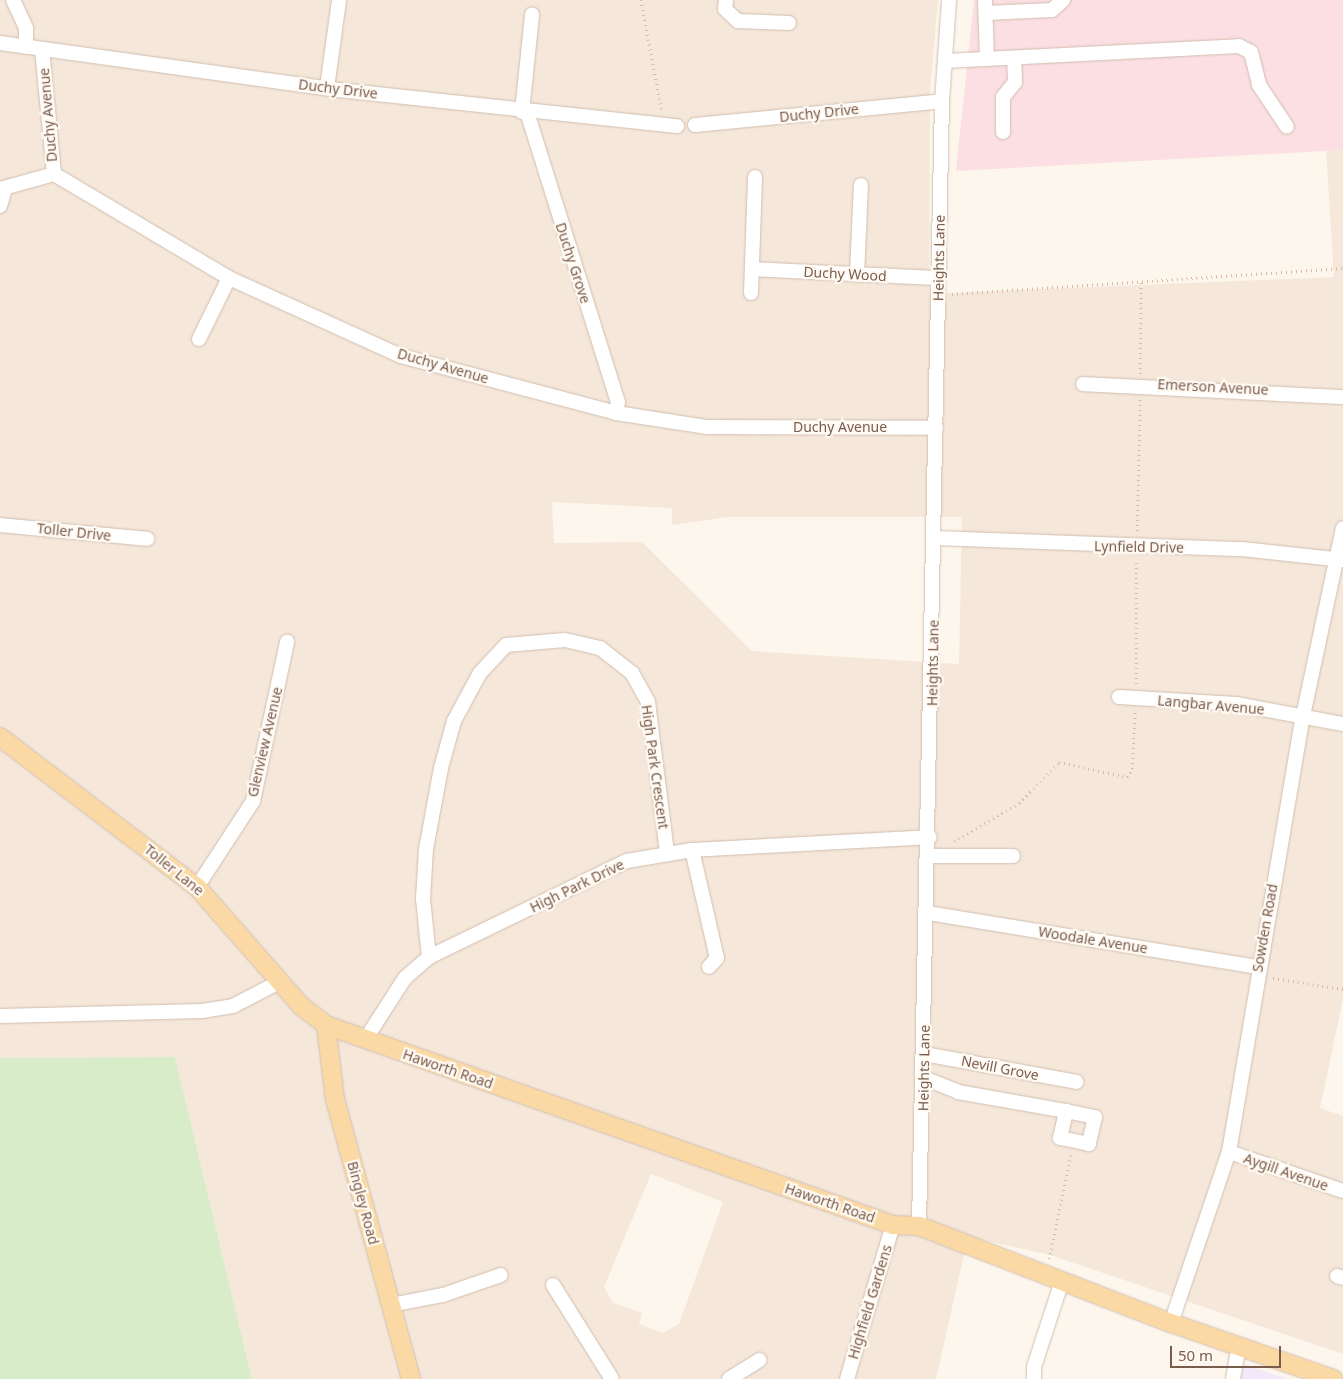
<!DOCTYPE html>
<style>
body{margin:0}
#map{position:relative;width:1343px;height:1379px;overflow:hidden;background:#fdf6ec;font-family:"Noto Sans",sans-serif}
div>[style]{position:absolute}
.residential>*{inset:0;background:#f5e8da}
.education>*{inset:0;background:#f3e8fa}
.medical>*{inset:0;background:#fbdfe3}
.green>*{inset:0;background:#d8ecc9}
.path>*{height:2.5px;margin-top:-1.25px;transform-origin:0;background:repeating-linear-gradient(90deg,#d9b8a5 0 1px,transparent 0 5px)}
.roads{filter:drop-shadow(0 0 1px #d1beb0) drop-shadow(0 0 1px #d1beb0)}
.minor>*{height:14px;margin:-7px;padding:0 7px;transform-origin:7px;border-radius:7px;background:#fff}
.major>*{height:18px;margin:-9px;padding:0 9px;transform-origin:9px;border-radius:9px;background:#fbd9a5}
span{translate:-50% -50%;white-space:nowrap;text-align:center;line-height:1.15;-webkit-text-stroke:4.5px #fffaf3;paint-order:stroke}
.street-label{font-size:14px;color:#7a5c4d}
.scale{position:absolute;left:1170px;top:1346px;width:111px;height:22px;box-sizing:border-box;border:2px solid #7a5c4d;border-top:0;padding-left:6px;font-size:15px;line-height:18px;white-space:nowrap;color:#7a5c4d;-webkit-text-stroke:4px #fffaf3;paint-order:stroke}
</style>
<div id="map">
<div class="residential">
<i style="clip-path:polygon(evenodd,0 0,938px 0,930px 94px,929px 294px,1334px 277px,1326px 151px,1343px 150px,1343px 999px,1320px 1108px,1343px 1116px,1343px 1354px,1050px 1255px,968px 1237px,936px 1379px,252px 1379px,175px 1057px,0 1058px,0 0,552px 502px,672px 508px,672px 525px,728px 517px,962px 517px,959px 664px,752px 651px,642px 542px,554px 543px,552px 502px,0 0,651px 1174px,723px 1202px,679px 1324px,663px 1333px,639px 1324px,642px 1313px,613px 1303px,604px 1287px,651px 1174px)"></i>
</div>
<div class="education">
<i style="clip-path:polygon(1244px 1364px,1262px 1370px,1287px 1379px,1240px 1379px)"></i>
</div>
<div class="medical">
<i style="clip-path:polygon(974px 0,1343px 0,1343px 150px,956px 171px)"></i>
</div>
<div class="green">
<i style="clip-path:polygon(175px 1057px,252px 1379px,0 1379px,0 1058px)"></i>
</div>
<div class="path">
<i style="left:641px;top:0;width:113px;rotate:79.3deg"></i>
<i style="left:952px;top:294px;width:392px;rotate:-3.8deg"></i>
<i style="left:1140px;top:374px;width:92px;rotate:-89.4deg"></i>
<i style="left:1137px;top:531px;width:132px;rotate:-88.7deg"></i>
<i style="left:1136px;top:684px;width:125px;rotate:-90deg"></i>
<i style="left:954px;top:841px;width:75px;rotate:-30.3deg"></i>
<i style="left:1019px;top:803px;width:57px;rotate:-45.7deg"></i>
<i style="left:1059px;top:762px;width:70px;rotate:12.4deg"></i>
<i style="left:1127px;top:777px;width:9px;rotate:-58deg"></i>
<i style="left:1132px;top:769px;width:57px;rotate:-87deg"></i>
<i style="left:1273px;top:978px;width:71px;rotate:8.9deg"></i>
<i style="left:1049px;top:1259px;width:107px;rotate:-78.2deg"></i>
</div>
<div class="roads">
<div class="minor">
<i style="left:13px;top:0;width:31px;rotate:65deg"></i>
<i style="left:26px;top:28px;width:19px;rotate:90deg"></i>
<i style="left:726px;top:0;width:9px;rotate:96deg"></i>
<i style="left:725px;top:9px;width:18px;rotate:43deg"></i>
<i style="left:738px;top:21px;width:51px;rotate:2.2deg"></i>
<i style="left:985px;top:0;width:59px;rotate:88.1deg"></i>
<i style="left:986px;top:13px;width:66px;rotate:-2.6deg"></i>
<i style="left:1052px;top:10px;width:15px;rotate:-42deg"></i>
<i style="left:0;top:43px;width:342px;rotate:7.9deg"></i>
<i style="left:339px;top:90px;width:340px;rotate:6.1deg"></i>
<i style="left:42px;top:49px;width:126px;rotate:84.5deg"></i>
<i style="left:54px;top:174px;width:204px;rotate:30.7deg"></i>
<i style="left:229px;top:278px;width:189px;rotate:24.4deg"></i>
<i style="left:401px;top:356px;width:222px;rotate:14.8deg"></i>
<i style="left:616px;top:413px;width:91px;rotate:8.8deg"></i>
<i style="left:706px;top:427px;width:230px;rotate:0.2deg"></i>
<i style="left:945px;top:61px;width:294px;rotate:-2.9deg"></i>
<i style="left:1239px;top:46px;width:13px;rotate:27deg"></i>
<i style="left:1251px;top:52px;width:34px;rotate:76deg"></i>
<i style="left:1259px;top:85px;width:50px;rotate:56.3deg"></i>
<i style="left:327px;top:88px;width:89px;rotate:-82.2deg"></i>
<i style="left:522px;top:112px;width:98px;rotate:-84.1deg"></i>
<i style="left:527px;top:112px;width:304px;rotate:72.6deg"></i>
<i style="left:618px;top:402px;width:11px;rotate:100deg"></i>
<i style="left:695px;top:125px;width:248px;rotate:-5.5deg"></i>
<i style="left:1003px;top:132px;width:35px;rotate:-90deg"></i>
<i style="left:1003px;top:97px;width:19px;rotate:-51deg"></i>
<i style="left:1015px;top:82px;width:24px;rotate:-92deg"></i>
<i style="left:0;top:189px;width:56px;rotate:-15.5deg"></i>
<i style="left:0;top:206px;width:19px;rotate:-74deg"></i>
<i style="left:752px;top:269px;width:187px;rotate:2.8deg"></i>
<i style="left:857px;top:275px;width:90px;rotate:-87.5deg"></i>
<i style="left:751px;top:293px;width:116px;rotate:-88deg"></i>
<i style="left:199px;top:339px;width:68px;rotate:-63.8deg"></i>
<i style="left:1083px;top:384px;width:260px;rotate:2.9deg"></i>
<i style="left:0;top:525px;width:148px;rotate:5.4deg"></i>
<i style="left:935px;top:538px;width:307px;rotate:2.1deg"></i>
<i style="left:1242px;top:549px;width:102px;rotate:6.2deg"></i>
<i style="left:1119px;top:697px;width:117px;rotate:3.4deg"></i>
<i style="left:1236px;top:704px;width:109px;rotate:10.6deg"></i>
<i style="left:692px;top:850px;width:111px;rotate:77deg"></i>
<i style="left:717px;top:958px;width:12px;rotate:132deg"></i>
<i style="left:929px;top:856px;width:84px"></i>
<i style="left:197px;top:887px;width:103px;rotate:-56.9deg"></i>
<i style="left:253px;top:801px;width:163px;rotate:-77.9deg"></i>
<i style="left:928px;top:913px;width:334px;rotate:9.3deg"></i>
<i style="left:429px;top:957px;width:58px;rotate:-95.9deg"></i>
<i style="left:423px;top:899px;width:50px;rotate:-86.6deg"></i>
<i style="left:426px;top:849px;width:82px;rotate:-79.5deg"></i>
<i style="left:441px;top:768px;width:49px;rotate:-74.5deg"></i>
<i style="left:454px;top:721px;width:55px;rotate:-61.6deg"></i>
<i style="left:480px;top:673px;width:38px;rotate:-47deg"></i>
<i style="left:506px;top:645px;width:59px;rotate:-4.8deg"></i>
<i style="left:565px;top:640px;width:36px;rotate:13deg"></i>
<i style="left:600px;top:648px;width:41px;rotate:38deg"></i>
<i style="left:632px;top:673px;width:33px;rotate:61deg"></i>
<i style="left:648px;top:702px;width:151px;rotate:82.8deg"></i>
<i style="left:0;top:1016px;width:202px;rotate:-1.4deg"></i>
<i style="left:202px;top:1011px;width:31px;rotate:-9deg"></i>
<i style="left:233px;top:1006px;width:54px;rotate:-27.5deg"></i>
<i style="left:365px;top:1040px;width:74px;rotate:-57.2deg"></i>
<i style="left:405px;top:978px;width:32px;rotate:-41deg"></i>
<i style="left:429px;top:957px;width:220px;rotate:-25.9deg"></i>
<i style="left:627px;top:861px;width:66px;rotate:-9.6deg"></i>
<i style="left:692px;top:850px;width:238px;rotate:-3.1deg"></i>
<i style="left:924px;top:1054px;width:155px;rotate:10.4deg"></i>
<i style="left:924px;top:1078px;width:37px;rotate:22deg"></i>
<i style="left:958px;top:1092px;width:110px;rotate:10deg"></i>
<i style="left:1066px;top:1111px;width:30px;rotate:12deg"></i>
<i style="left:1095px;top:1117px;width:28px;rotate:103deg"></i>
<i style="left:1089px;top:1144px;width:30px;rotate:-168deg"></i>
<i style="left:1060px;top:1138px;width:28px;rotate:-77deg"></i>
<i style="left:1229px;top:1152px;width:120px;rotate:18.9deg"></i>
<i style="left:919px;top:1226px;width:1125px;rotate:-88.83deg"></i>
<i style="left:942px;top:101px;width:101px;rotate:-86deg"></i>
<i style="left:1337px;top:1276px;width:6px;rotate:18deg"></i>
<i style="left:553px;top:1285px;width:111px;rotate:57.9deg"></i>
<i style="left:391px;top:1305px;width:53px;rotate:-10.9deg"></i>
<i style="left:443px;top:1295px;width:61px;rotate:-19deg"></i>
<i style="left:1171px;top:1323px;width:181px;rotate:-71.3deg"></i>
<i style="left:1229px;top:1152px;width:442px;rotate:-80.4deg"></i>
<i style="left:1303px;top:716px;width:192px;rotate:-78deg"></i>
<i style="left:729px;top:1379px;width:36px;rotate:-32deg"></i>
<i style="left:847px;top:1379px;width:161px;rotate:-73.4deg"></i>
<i style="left:1034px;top:1379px;width:12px;rotate:-90deg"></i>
<i style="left:1034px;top:1367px;width:90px;rotate:-72deg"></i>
<i style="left:1233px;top:1379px;width:34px;rotate:-80deg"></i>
</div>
<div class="major">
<i style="left:0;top:737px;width:248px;rotate:37.3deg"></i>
<i style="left:197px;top:887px;width:158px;rotate:48.8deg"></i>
<i style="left:301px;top:1006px;width:31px;rotate:37deg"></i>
<i style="left:326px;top:1025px;width:601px;rotate:19.43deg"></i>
<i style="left:893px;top:1225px;width:26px;rotate:2deg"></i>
<i style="left:919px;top:1226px;width:270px;rotate:21.1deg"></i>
<i style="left:1171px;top:1323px;width:172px;rotate:19deg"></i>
<i style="left:326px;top:1025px;width:75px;rotate:83.1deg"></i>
<i style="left:335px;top:1099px;width:290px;rotate:74.8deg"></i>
</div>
</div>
<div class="street-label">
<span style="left:338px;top:89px;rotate:7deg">Duchy Drive</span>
<span style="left:819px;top:113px;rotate:-6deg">Duchy Drive</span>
<span style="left:48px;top:115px;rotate:-95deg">Duchy Avenue</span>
<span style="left:939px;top:258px;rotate:-89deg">Heights Lane</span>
<span style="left:573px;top:263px;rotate:72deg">Duchy Grove</span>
<span style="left:845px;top:274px;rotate:3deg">Duchy Wood</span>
<span style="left:443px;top:366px;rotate:16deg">Duchy Avenue</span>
<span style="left:1213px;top:387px;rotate:3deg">Emerson Avenue</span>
<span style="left:840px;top:427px">Duchy Avenue</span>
<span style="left:74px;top:532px;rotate:6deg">Toller Drive</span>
<span style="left:1139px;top:547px;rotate:1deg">Lynfield Drive</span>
<span style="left:933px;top:663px;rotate:-89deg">Heights Lane</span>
<span style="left:1211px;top:705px;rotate:5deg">Langbar Avenue</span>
<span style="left:265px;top:742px;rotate:-77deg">Glenview Avenue</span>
<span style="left:655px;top:767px;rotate:82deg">High Park Crescent</span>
<span style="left:174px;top:870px;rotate:39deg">Toller Lane</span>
<span style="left:577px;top:886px;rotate:-26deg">High Park Drive</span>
<span style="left:1265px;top:928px;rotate:-80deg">Sowden Road</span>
<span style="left:1093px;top:940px;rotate:9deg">Woodale Avenue</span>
<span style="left:924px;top:1068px;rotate:-89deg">Heights Lane</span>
<span style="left:1000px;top:1068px;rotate:11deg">Nevill Grove</span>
<span style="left:448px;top:1069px;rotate:19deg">Haworth Road</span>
<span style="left:1286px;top:1172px;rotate:19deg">Aygill Avenue</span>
<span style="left:363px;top:1203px;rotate:75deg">Bingley Road</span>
<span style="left:830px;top:1203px;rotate:19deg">Haworth Road</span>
<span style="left:870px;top:1302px;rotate:-73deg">Highfield Gardens</span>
</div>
<div class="scale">50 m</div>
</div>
